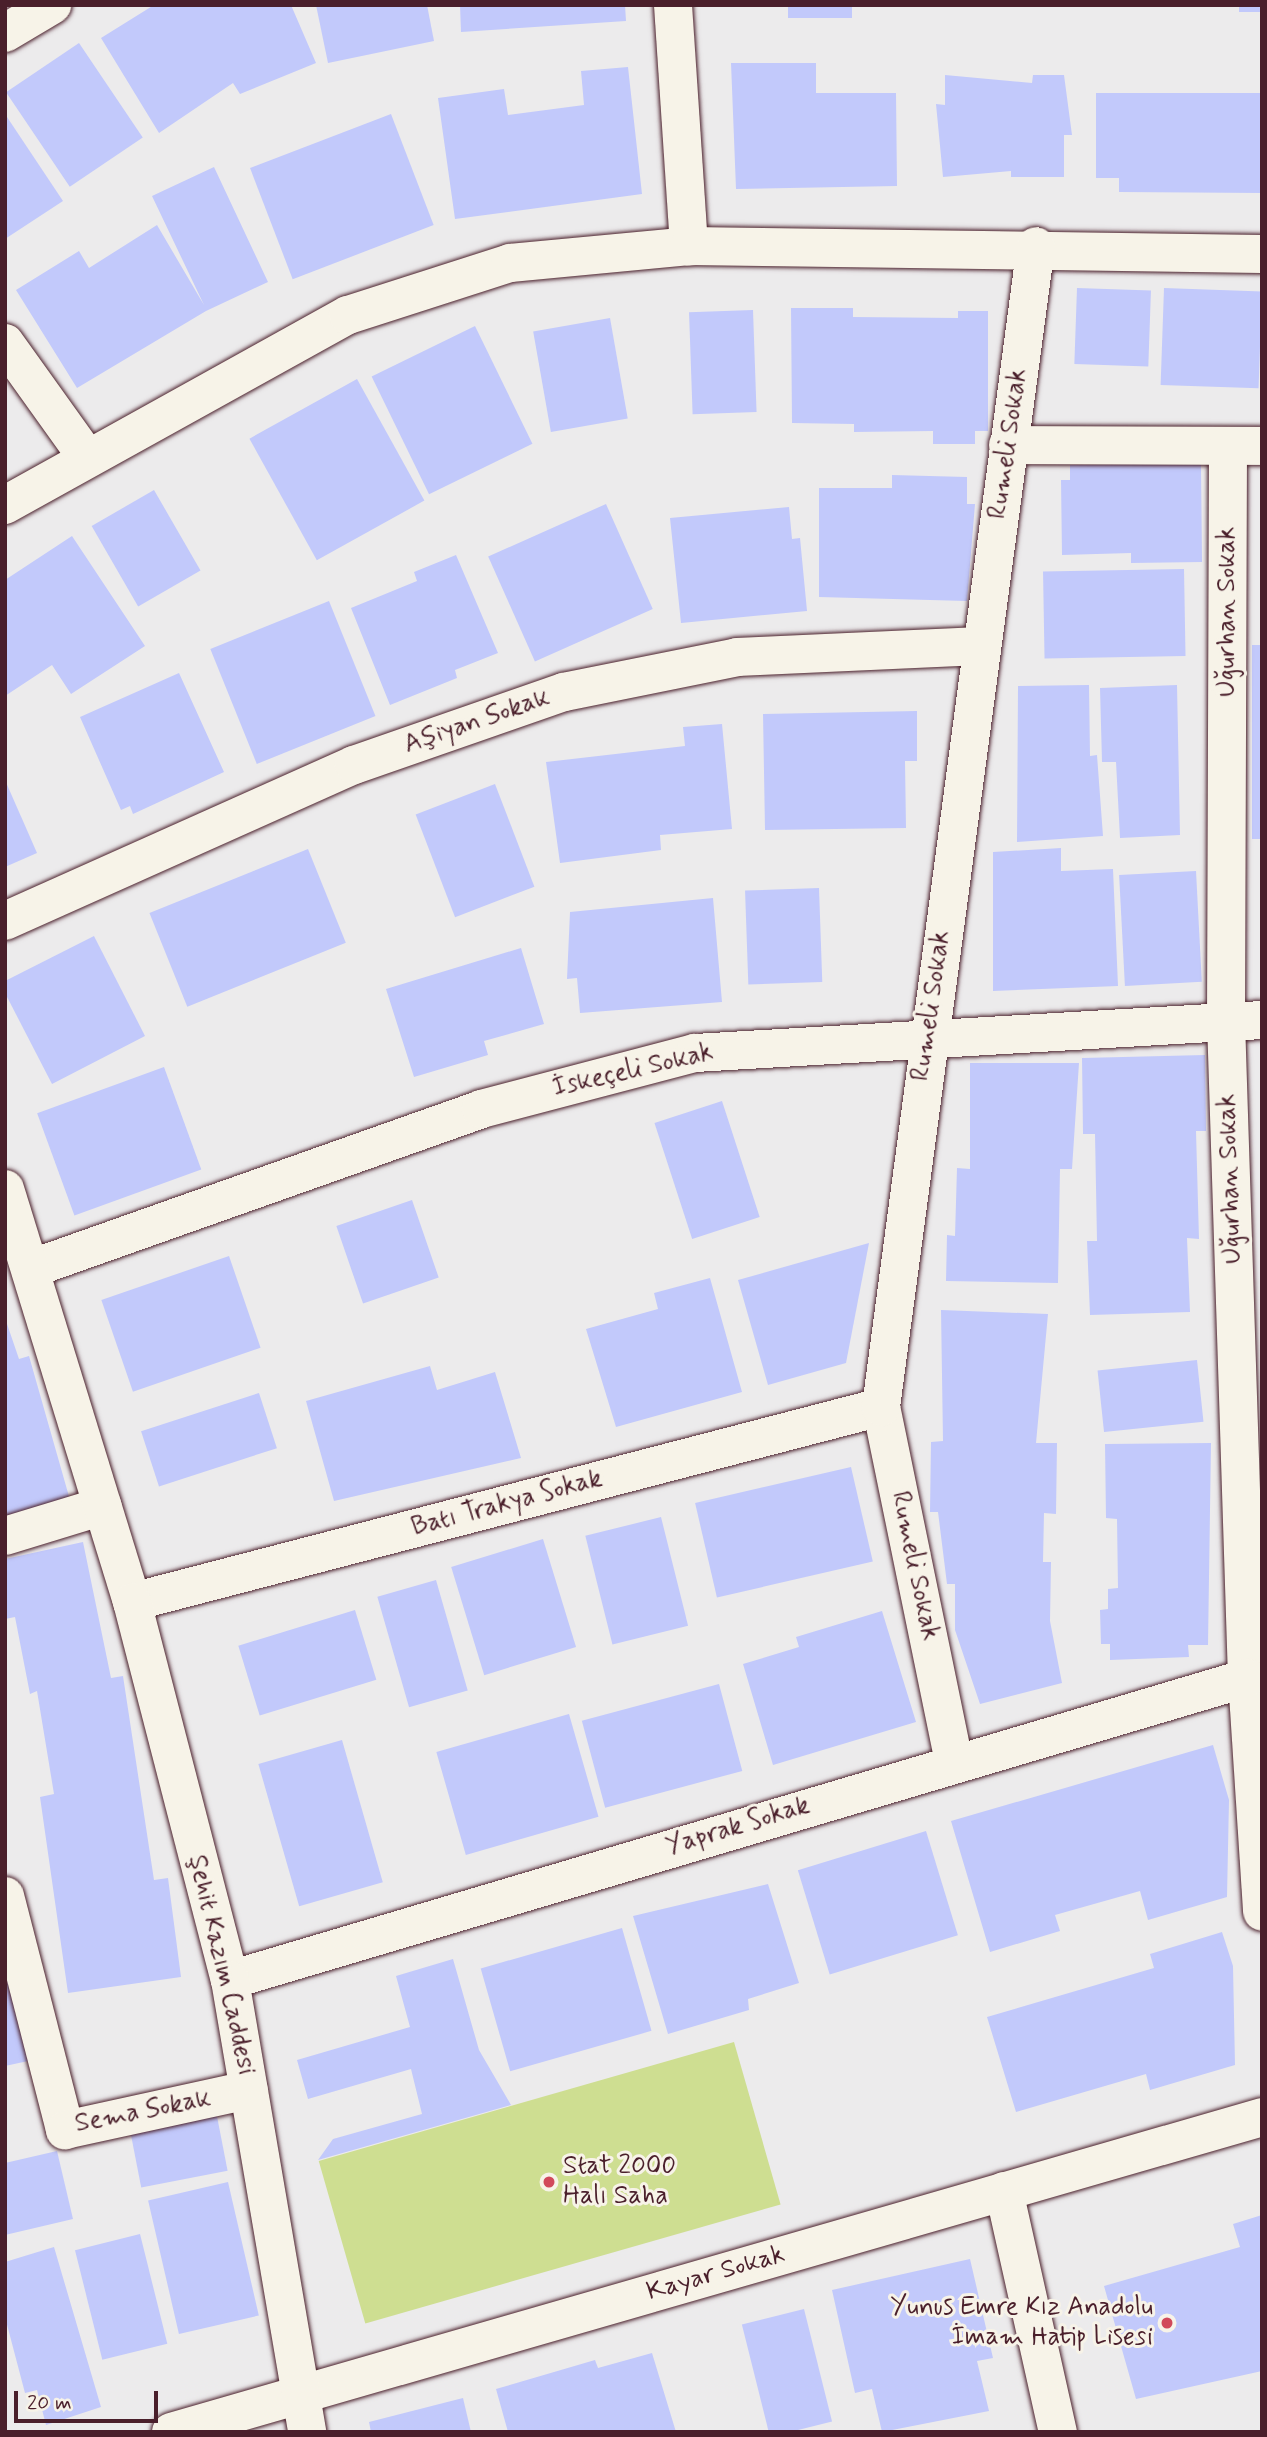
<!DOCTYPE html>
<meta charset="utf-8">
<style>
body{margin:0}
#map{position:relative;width:1267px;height:2437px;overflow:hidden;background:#ecebec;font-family:Mynerve,sans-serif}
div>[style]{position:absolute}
.green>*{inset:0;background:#cede91;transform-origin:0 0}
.building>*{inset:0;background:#c2c9fb;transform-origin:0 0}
.roads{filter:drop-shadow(0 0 2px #4a1f2b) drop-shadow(0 0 2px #4a1f2b)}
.minor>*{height:38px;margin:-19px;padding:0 19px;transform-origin:19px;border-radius:19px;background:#f7f3e8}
.tertiary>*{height:38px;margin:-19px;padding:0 19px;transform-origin:19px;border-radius:19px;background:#f7f3e8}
.dots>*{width:19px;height:19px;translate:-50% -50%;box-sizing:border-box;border:4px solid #f7f3e8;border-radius:50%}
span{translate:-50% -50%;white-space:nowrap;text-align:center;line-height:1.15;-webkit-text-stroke:6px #f7f3e8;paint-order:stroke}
.street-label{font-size:26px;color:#4a1f2b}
.poi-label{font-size:26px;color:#4a1f2b}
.left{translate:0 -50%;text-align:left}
.right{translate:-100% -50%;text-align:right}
.frame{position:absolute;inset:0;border:7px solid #4a1f2b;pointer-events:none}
.scale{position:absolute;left:14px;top:2391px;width:144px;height:32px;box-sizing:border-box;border:4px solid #4a1f2b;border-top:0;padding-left:9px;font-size:21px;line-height:24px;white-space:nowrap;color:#4a1f2b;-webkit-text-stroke:5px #f7f3e8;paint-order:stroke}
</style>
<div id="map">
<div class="green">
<i style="left:734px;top:2042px;width:169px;height:432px;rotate:74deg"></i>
</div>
<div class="building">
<i style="clip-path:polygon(154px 5px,291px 5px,316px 63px,240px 94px,233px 83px,159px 133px,101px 38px)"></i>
<i style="clip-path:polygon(316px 5px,427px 5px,434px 41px,328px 63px)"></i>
<i style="clip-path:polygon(460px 5px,625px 5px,626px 21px,461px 32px)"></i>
<i style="left:788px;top:5px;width:64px;height:13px"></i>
<i style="left:1239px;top:5px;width:23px;height:7px"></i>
<i style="left:79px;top:43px;width:114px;height:88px;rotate:56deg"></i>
<i style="clip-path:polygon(731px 63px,816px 63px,816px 93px,896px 93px,897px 186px,736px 189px)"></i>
<i style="clip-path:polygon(628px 67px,642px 194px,455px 219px,438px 98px,504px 89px,508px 115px,584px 105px,581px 71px)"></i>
<i style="clip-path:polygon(945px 75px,1032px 83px,1033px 75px,1064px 75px,1072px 135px,1064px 135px,1064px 177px,1011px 177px,1011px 171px,943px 177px,936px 104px,945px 105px)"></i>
<i style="clip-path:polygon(1096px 93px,1262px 93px,1262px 193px,1119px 192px,1119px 178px,1096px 178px)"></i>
<i style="clip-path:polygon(5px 114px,63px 201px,5px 239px)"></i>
<i style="left:391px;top:114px;width:119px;height:151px;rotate:69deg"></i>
<i style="clip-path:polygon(214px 167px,268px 282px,206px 311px,77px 388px,16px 290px,79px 251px,89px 268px,157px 225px,204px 305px,152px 196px)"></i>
<i style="left:1077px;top:288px;width:74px;height:76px;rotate:2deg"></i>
<i style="left:1164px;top:288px;width:98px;height:97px;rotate:2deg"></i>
<i style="clip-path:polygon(791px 308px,853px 308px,853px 317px,958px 318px,958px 311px,988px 311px,988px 431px,975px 431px,975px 444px,933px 444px,933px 431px,854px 432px,854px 424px,792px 423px)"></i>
<i style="left:753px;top:310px;width:102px;height:64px;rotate:88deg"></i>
<i style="left:610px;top:318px;width:102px;height:78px;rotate:80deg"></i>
<i style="left:475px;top:326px;width:131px;height:115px;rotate:64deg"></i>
<i style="left:357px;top:379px;width:139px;height:123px;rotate:61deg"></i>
<i style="clip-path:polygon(1201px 463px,1202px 562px,1131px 563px,1131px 553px,1062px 555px,1061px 480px,1070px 480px,1070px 465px)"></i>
<i style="clip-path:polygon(892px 475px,967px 477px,967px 504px,975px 504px,967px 601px,819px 597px,819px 488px,892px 488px)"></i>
<i style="left:154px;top:490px;width:93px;height:72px;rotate:60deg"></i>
<i style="left:606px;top:504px;width:115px;height:129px;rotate:66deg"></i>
<i style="clip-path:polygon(789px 507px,792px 539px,800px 538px,807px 611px,681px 623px,670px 518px)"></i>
<i style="clip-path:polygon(72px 536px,145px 646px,71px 694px,52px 665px,5px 696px,5px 580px)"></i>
<i style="clip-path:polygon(456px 555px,498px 653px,455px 670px,457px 678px,390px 705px,351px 608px,417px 581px,414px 572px)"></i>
<i style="left:1184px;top:569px;width:87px;height:141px;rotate:89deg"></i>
<i style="left:329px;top:601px;width:124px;height:128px;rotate:68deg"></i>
<i style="left:1252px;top:645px;width:10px;height:194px"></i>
<i style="clip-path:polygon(179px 673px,224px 772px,133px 814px,130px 806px,121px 810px,80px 717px)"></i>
<i style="clip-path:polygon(1089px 685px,1090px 756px,1097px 755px,1103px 836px,1017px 842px,1018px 686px)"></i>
<i style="clip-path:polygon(1177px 685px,1180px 835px,1120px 838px,1116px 762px,1102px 762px,1100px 688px)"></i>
<i style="clip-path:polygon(917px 711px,917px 761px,905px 761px,906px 828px,765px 830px,763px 714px)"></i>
<i style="clip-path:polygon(722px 724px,732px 829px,660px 835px,661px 850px,560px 863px,546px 762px,685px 746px,683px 727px)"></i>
<i style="clip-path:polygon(5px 780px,37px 853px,5px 867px)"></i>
<i style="left:495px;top:784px;width:110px;height:85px;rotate:69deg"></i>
<i style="clip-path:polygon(1061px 848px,1061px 871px,1113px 869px,1118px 986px,993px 991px,993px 852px)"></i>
<i style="left:308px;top:849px;width:101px;height:171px;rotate:68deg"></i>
<i style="left:1196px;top:871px;width:111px;height:77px;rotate:87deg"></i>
<i style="left:819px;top:888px;width:94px;height:74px;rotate:88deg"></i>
<i style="clip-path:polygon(713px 898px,722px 1002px,580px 1013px,577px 978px,567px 979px,570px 912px)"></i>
<i style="clip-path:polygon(94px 936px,145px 1036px,52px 1084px,5px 993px,5px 981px)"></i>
<i style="clip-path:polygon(521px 948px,544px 1024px,484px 1041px,488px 1055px,414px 1077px,386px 989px)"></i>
<i style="clip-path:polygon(1205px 1055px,1206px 1131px,1196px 1131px,1199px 1239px,1187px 1238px,1190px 1312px,1090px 1315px,1087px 1241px,1097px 1241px,1095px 1134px,1083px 1134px,1082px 1058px)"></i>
<i style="clip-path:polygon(970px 1063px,1079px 1063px,1072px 1169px,1060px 1169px,1058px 1283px,946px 1281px,947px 1235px,955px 1236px,957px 1168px,970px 1169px)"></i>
<i style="left:164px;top:1067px;width:109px;height:135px;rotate:70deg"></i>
<i style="left:722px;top:1101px;width:122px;height:71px;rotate:72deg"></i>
<i style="left:412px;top:1200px;width:82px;height:80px;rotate:71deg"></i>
<i style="clip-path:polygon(869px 1243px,846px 1363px,768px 1385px,738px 1280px)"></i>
<i style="left:229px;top:1256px;width:97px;height:135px;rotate:71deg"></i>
<i style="clip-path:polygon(710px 1278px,742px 1392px,616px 1427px,586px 1329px,658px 1309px,654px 1293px)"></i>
<i style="clip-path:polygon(941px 1310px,1048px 1314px,1036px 1443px,1057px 1443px,1056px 1514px,1044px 1513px,1043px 1562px,1051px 1562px,1050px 1621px,1062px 1683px,980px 1704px,955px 1630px,955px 1584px,947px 1584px,938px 1512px,930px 1512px,931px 1442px,943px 1441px)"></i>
<i style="clip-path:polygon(5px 1318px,19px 1359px,29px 1356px,70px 1500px,5px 1519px)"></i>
<i style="left:1197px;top:1360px;width:62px;height:100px;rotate:84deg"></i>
<i style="clip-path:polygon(430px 1366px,437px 1390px,495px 1372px,521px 1458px,334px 1501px,306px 1401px)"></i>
<i style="left:259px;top:1393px;width:58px;height:124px;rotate:72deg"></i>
<i style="clip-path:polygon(1211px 1443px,1208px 1645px,1188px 1645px,1189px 1657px,1110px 1660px,1110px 1644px,1101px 1644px,1100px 1610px,1108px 1609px,1108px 1589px,1118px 1588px,1117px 1519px,1106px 1518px,1105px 1444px)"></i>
<i style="left:851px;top:1467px;width:97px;height:160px;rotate:77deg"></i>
<i style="left:661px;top:1517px;width:112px;height:78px;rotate:76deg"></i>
<i style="left:543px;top:1539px;width:113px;height:96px;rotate:73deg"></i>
<i style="clip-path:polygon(83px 1542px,111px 1678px,123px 1676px,154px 1880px,168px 1878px,181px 1977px,68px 1993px,40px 1797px,54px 1794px,37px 1691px,30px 1694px,15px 1617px,5px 1619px,5px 1559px)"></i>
<i style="left:436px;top:1580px;width:115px;height:61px;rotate:74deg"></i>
<i style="left:355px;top:1610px;width:73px;height:122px;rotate:73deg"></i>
<i style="clip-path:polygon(882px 1611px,916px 1722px,773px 1765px,743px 1664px,799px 1647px,796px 1637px)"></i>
<i style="left:719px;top:1684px;width:90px;height:142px;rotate:75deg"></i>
<i style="left:569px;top:1714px;width:107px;height:138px;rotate:74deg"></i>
<i style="left:342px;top:1740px;width:148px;height:87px;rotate:74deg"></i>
<i style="clip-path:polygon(1213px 1745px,1229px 1800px,1227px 1897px,1148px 1920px,1140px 1891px,1055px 1915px,1060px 1931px,990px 1952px,951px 1821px)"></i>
<i style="left:926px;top:1831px;width:109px;height:134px;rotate:73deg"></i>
<i style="clip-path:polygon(768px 1884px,799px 1983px,748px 1999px,749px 2010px,668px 2034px,633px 1916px)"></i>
<i style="left:622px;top:1928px;width:107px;height:147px;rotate:74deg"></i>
<i style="clip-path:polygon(1222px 1932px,1233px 1966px,1235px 2065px,1150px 2090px,1146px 2074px,1016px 2112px,987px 2017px,1154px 1968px,1150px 1954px)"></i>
<i style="clip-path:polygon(5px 1944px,42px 2058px,5px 2066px)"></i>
<i style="clip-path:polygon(453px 1959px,479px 2050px,511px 2105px,318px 2160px,333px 2139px,422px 2114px,411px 2069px,308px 2099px,297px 2060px,410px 2027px,396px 1976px)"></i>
<i style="left:215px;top:2106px;width:66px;height:88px;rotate:79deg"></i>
<i style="clip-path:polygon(57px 2151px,73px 2219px,5px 2235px,5px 2163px)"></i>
<i style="left:228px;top:2182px;width:137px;height:82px;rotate:77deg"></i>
<i style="clip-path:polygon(1262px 2215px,1262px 2371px,1136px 2399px,1104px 2286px,1240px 2247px,1233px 2224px)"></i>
<i style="left:140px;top:2234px;width:113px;height:67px;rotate:76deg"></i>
<i style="clip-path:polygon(54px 2247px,101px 2407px,46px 2425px,37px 2390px,25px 2393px,5px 2317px,5px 2262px)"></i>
<i style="clip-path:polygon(970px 2259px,993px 2358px,977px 2361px,989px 2411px,882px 2432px,872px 2389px,855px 2393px,832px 2290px)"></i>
<i style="left:804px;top:2309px;width:116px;height:64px;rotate:76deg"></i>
<i style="clip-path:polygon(652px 2353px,676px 2432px,508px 2432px,496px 2389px,595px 2360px,598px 2368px)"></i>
<i style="clip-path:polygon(463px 2398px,471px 2432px,371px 2432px,369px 2422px)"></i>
</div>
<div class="roads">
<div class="minor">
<i style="left:673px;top:5px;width:242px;rotate:86.2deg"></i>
<i style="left:5px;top:33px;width:55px;rotate:-30.8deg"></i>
<i style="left:5px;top:343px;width:139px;rotate:54.4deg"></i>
<i style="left:1008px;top:445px;width:254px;rotate:0.2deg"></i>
<i style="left:1228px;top:446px;width:575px;rotate:90.2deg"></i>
<i style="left:1226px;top:1021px;width:657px;rotate:88.17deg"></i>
<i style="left:1247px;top:1678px;width:234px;rotate:86.3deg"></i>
<i style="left:5px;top:505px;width:392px;rotate:-29deg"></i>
<i style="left:348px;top:315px;width:170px;rotate:-17.8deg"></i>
<i style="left:510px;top:263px;width:180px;rotate:-5.4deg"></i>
<i style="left:689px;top:246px;width:573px;rotate:0.8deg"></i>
<i style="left:5px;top:921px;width:382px;rotate:-24.1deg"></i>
<i style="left:354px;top:765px;width:222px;rotate:-19.2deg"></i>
<i style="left:564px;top:692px;width:177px;rotate:-11.4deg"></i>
<i style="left:737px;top:657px;width:244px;rotate:-2.6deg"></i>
<i style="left:33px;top:1268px;width:475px;rotate:-19.5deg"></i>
<i style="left:481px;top:1109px;width:221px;rotate:-14.7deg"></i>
<i style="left:695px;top:1053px;width:568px;rotate:-3.33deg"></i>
<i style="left:5px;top:1536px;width:102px;rotate:-17deg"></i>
<i style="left:132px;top:1602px;width:774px;rotate:-14.59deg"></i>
<i style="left:954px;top:1762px;width:362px;rotate:-101.6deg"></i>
<i style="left:881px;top:1407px;width:1171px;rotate:-82.4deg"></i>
<i style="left:5px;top:1896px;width:242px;rotate:75.6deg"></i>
<i style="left:65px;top:2130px;width:188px;rotate:-12.3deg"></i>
<i style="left:230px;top:1980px;width:1061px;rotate:-16.54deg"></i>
<i style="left:1004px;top:2191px;width:247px;rotate:77.4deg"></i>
<i style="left:171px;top:2432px;width:1136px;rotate:-16.1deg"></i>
</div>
<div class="tertiary">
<i style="left:5px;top:1189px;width:432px;rotate:72.9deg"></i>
<i style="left:132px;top:1602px;width:390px;rotate:75.5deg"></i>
<i style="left:230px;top:1980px;width:459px;rotate:80.3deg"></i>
</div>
</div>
<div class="dots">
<i style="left:549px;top:2182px;background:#d1495b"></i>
<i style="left:1167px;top:2323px;background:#d1495b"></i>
</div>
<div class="street-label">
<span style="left:1009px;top:444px;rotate:-82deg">Rumeli Sokak</span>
<span style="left:1228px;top:612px;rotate:-90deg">Uğurhan Sokak</span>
<span style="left:477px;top:722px;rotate:-19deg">Aşiyan Sokak</span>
<span style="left:932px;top:1006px;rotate:-82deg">Rumeli Sokak</span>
<span style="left:633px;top:1071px;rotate:-13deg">İskeçeli Sokak</span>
<span style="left:1231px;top:1179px;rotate:-92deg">Uğurhan Sokak</span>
<span style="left:507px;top:1504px;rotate:-15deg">Batı Trakya Sokak</span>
<span style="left:914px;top:1566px;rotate:78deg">Rumeli Sokak</span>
<span style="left:738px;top:1827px;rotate:-17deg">Yaprak Sokak</span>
<span style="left:221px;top:1965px;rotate:77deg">Şehit Kazım Caddesi</span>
<span style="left:143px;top:2112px;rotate:-11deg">Sema Sokak</span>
<span style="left:716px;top:2274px;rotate:-16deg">Kayar Sokak</span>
</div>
<div class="poi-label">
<span class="left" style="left:563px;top:2182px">Stat 2000<br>Halı Saha</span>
<span class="right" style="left:1153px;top:2323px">Yunus Emre Kız Anadolu<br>İmam Hatip Lisesi</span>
</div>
<div class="frame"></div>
<div class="scale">20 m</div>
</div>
